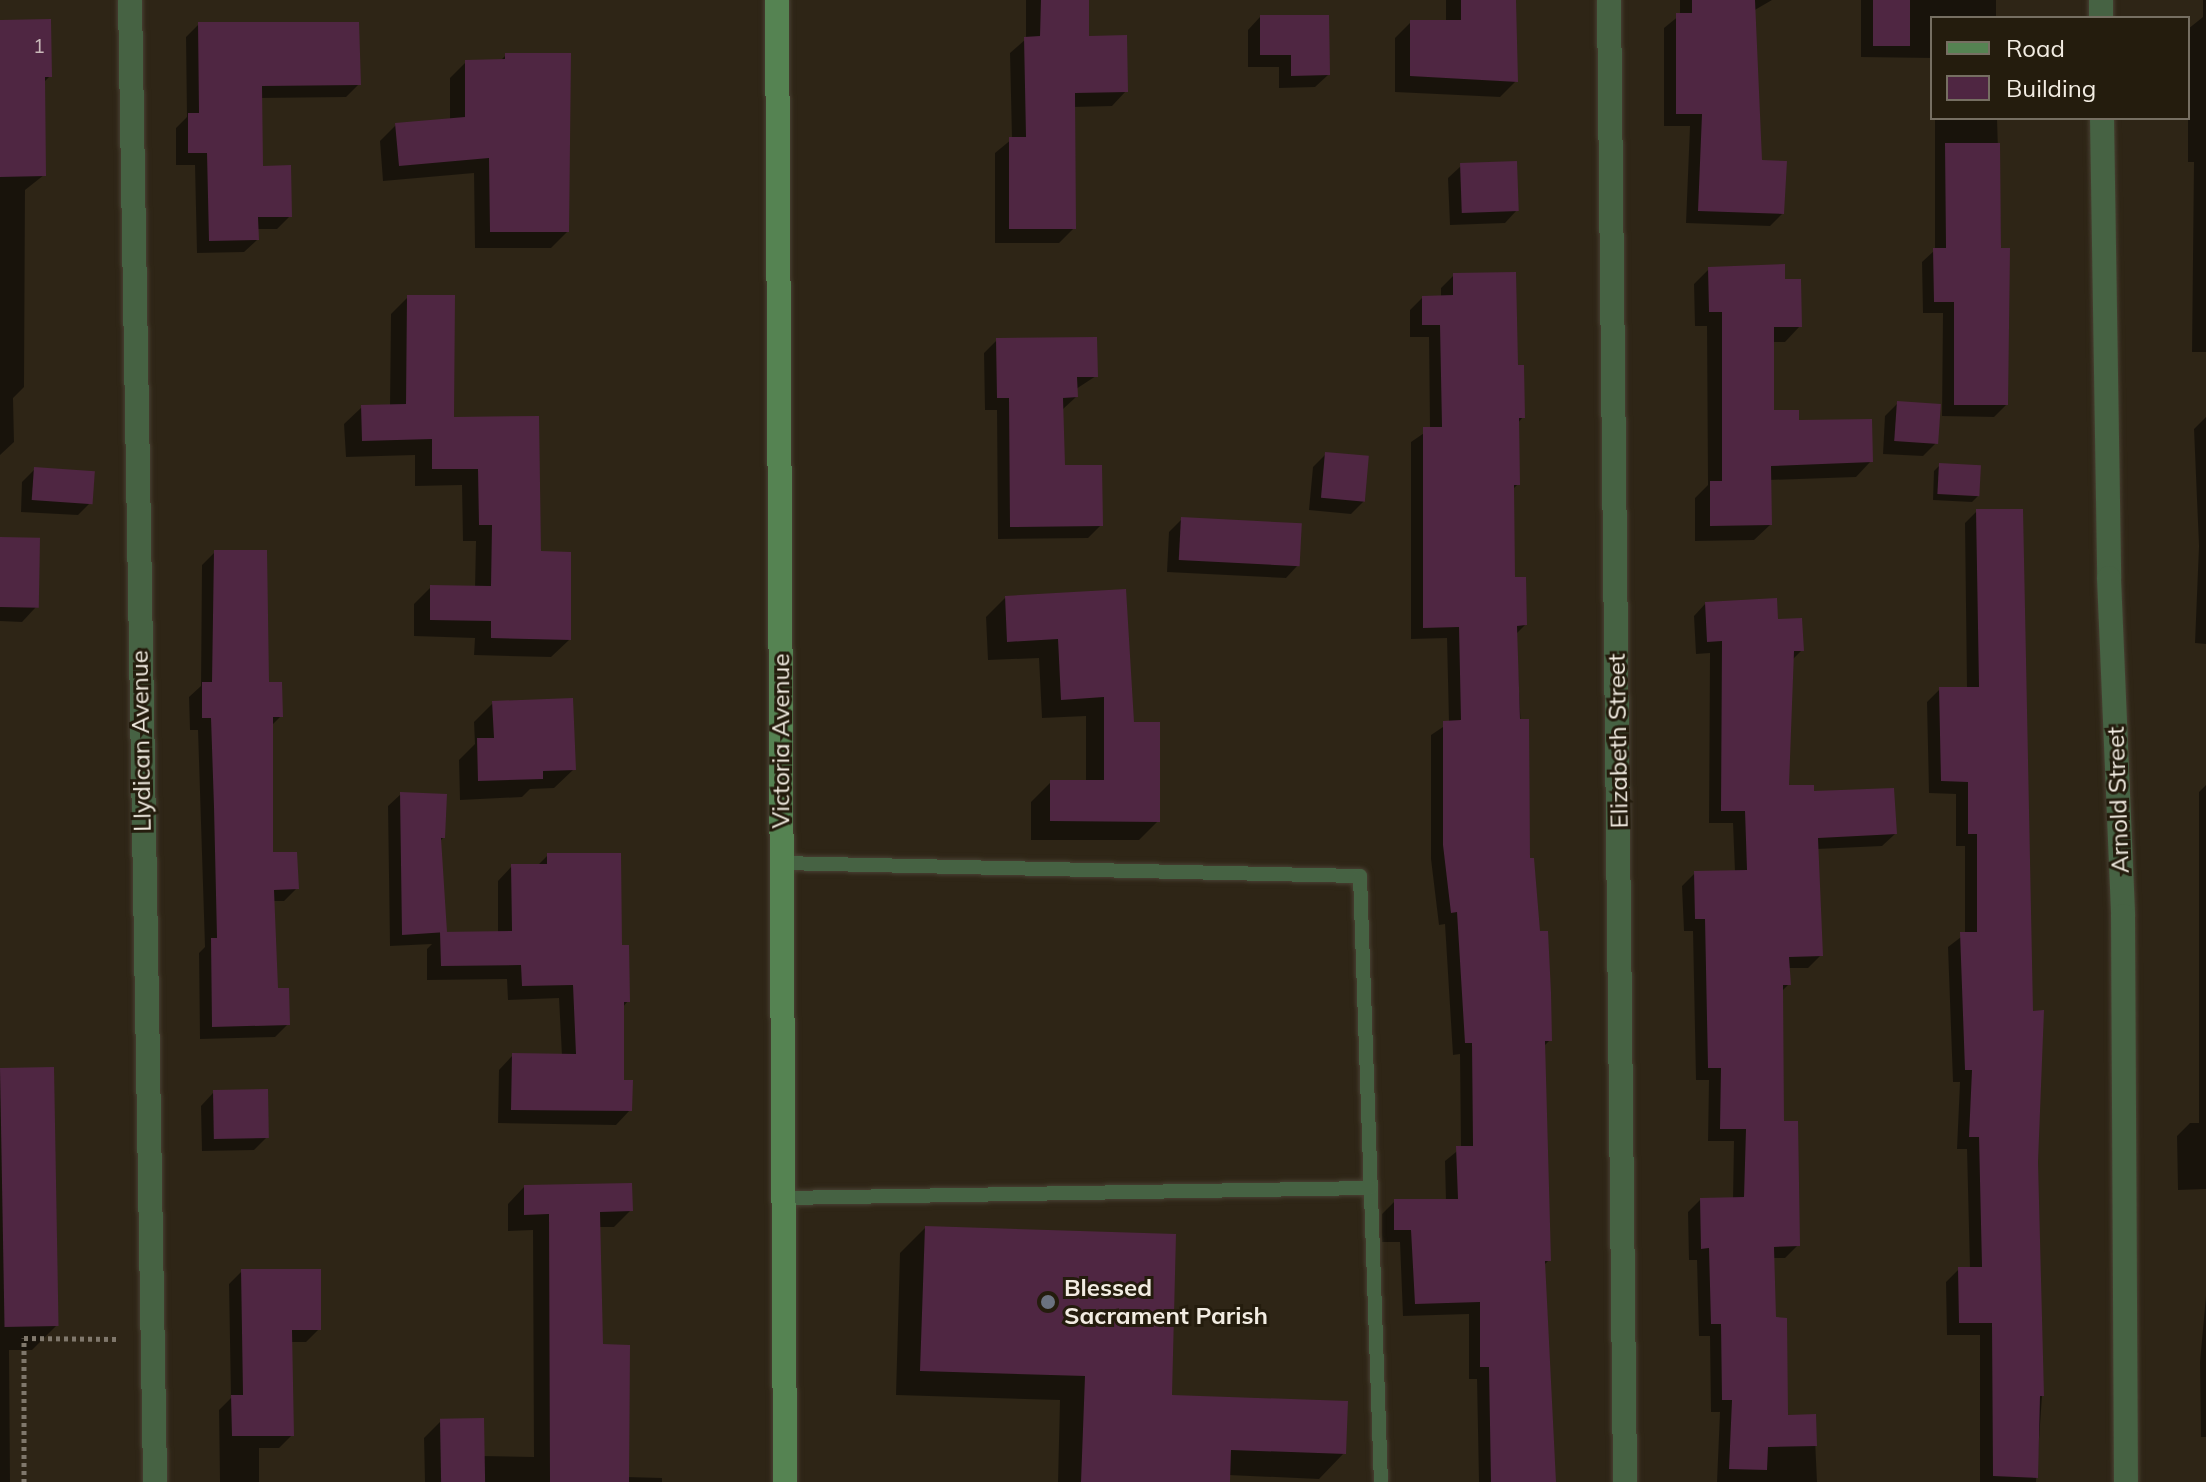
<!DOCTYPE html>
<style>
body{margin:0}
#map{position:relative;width:2206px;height:1482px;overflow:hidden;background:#2e2516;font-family:Mulish,sans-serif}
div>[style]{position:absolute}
.shadow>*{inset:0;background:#0007}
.building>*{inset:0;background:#4f2642;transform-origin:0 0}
.path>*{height:5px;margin-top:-2.5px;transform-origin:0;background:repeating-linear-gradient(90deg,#80786c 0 4px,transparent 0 8px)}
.roads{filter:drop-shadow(0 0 2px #494133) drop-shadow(0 0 2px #494133)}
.lane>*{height:14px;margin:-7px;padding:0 7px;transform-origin:7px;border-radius:7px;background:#466243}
.street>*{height:24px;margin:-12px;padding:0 12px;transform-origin:12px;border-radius:12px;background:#466243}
.secondary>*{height:24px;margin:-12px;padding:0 12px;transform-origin:12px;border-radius:12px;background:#558352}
.dots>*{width:22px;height:22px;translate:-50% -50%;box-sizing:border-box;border:4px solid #241c0d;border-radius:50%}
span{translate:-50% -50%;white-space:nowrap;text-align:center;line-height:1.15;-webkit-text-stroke:6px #241c0d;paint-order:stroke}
.number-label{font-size:20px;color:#c9baba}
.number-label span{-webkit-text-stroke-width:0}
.street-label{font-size:24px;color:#f2ece2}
.poi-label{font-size:24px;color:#f2ece2;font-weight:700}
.left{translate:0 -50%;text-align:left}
.legend{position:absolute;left:1930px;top:16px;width:260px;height:104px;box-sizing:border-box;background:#241c0d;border:2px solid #766f62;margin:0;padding:10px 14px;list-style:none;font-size:24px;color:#f2ece2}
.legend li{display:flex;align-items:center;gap:16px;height:40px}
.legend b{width:40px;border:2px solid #766f62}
</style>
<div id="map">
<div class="shadow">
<i style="clip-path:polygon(1026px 0,1087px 0,1087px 38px,1126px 91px,1112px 106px,1073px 107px,1074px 228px,1059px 243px,995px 243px,995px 153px,1012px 139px,1010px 53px,1026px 39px)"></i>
<i style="clip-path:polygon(1446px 0,1515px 0,1516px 81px,1500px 97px,1395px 92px,1395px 38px,1411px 22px,1446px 22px)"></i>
<i style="clip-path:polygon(1680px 0,1772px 0,1753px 11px,1760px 162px,1782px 214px,1770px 226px,1686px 223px,1690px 126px,1664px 126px,1664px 28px,1680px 15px)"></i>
<i style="clip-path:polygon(1861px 0,1996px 0,1996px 18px,1932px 18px,1932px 58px,1861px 57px)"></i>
<i style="clip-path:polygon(2203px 0,2206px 0,2206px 352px,2192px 352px,2194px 162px,2188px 162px,2188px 29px,2203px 17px)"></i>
<i style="clip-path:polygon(1260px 17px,1328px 75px,1315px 87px,1279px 88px,1279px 67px,1248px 67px,1248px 30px)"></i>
<i style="clip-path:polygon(0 22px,50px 76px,43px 83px,44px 175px,25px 190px,24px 387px,13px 398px,14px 442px,0 455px)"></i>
<i style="clip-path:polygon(199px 24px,359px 84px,346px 97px,260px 98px,261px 168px,290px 216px,277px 229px,256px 229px,257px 240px,244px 252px,197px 253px,195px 165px,176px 165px,176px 128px,187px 117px,186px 37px)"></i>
<i style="clip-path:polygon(506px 55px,567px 232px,551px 248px,475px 248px,474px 173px,383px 181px,380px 141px,396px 125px,450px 120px,450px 78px,466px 62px,500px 61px)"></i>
<i style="clip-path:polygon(1935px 118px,1997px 118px,2006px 405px,1994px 417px,1942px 416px,1943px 313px,1923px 313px,1922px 262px,1935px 250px)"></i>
<i style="clip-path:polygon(1461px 166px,1517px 210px,1505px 223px,1450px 225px,1448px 178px)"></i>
<i style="clip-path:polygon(1709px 269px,1784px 282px,1800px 326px,1785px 342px,1772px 342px,1772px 412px,1871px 461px,1856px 477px,1769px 480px,1770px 525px,1754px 540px,1695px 541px,1695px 498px,1708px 485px,1707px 326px,1695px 326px,1694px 284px)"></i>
<i style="clip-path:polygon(1454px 275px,1516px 367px,1523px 417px,1517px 424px,1518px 484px,1512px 490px,1513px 579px,1525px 625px,1516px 634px,1528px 861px,1550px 1040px,1543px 1047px,1549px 1260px,1543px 1266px,1554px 1482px,1479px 1482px,1477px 1379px,1469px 1379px,1469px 1314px,1403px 1316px,1400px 1242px,1382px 1242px,1382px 1214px,1395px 1201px,1446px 1201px,1445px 1161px,1461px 1148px,1460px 1054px,1453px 1055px,1445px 924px,1439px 925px,1431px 859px,1431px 735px,1449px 723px,1447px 638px,1411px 639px,1411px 442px,1430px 429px,1429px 337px,1410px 337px,1410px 310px,1422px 298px,1441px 297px,1441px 288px)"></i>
<i style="clip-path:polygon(408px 297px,452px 419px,539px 553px,569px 640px,551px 657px,474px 655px,475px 638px,414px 636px,414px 604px,431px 587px,475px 588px,476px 541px,463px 541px,462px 485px,415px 486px,415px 455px,346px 457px,344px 424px,362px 407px,390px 406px,391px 314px)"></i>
<i style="clip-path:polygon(997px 340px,1096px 376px,1076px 389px,1076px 397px,1063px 409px,1063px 467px,1101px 525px,1088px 538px,998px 539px,997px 410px,985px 410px,984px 353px)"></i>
<i style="clip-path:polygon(1898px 403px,1936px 443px,1923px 456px,1883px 454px,1885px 416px)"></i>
<i style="clip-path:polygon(2206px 417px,2206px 644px,2195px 643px,2199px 546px,2194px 429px)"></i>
<i style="clip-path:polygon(1326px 454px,1364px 501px,1351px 514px,1309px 510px,1313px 467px)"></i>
<i style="clip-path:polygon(1940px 465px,1978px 496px,1972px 502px,1933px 500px,1934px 471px)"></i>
<i style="clip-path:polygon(35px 469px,91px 502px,78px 515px,21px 512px,22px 482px)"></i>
<i style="clip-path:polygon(1977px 511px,2036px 1162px,2042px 1396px,2036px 1482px,1980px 1482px,1980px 1335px,1947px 1335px,1946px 1282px,1959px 1269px,1970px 1269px,1967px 1149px,1957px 1149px,1960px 1082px,1953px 1082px,1948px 947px,1965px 934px,1965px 846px,1956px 846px,1956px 794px,1929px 793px,1927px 702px,1940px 689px,1967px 689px,1965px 523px)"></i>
<i style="clip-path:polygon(1182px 519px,1298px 565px,1286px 578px,1167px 572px,1169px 532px)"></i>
<i style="clip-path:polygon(0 539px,36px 607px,22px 622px,0 621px)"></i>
<i style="clip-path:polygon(215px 552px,281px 716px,271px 726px,271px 854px,297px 888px,284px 901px,273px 901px,276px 990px,288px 1024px,275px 1037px,200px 1039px,199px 953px,205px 947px,198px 730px,190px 730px,189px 697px,201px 686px,202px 565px)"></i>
<i style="clip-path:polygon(1125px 591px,1132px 724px,1158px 821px,1139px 840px,1031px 840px,1031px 802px,1051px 782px,1086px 782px,1086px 716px,1042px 718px,1039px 658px,988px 660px,986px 617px,1005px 598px)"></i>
<i style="clip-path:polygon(1706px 603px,1776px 621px,1802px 650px,1792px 660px,1787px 787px,1812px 793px,1895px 834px,1882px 846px,1817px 849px,1821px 955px,1808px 968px,1788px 968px,1789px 984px,1781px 992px,1782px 1123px,1798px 1245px,1785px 1258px,1772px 1258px,1774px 1319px,1786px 1417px,1814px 1417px,1817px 1482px,1717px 1482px,1720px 1412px,1711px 1412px,1710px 1336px,1699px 1336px,1697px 1260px,1689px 1260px,1688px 1212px,1700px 1200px,1733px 1199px,1734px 1141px,1708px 1141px,1709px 1080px,1696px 1080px,1693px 931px,1684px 931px,1682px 886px,1695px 873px,1735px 872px,1733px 823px,1709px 823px,1710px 653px,1696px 654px,1694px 616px)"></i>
<i style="clip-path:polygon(493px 703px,574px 769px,554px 788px,530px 789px,522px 797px,460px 800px,459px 760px,475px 744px,474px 722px)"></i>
<i style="clip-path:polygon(2206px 785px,2206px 1189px,2178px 1190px,2177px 1136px,2190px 1123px,2199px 1123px,2199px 792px)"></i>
<i style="clip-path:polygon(401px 794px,444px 837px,439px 842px,442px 934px,498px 933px,498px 881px,512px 866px,537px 866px,548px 855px,620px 947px,628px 1001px,622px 1008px,622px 1082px,630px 1110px,616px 1125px,498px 1123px,499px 1070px,513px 1055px,562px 1056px,559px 998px,508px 1000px,507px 979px,427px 980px,427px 949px,432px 944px,390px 946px,388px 806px)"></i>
<i style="clip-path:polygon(0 1071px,57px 1325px,32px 1350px,9px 1350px,10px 1482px,0 1482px)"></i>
<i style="clip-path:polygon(213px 1093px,267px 1137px,254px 1150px,202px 1151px,201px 1106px)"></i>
<i style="clip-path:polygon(524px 1187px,631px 1210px,614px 1227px,598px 1227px,601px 1346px,627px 1477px,662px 1478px,662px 1482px,425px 1482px,424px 1438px,441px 1421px,482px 1456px,534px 1457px,533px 1230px,508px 1231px,508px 1204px)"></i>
<i style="clip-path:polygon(925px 1228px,1170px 1397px,1344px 1453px,1319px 1479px,1228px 1475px,1228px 1482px,1058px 1482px,1060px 1400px,896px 1395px,900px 1253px)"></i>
<i style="clip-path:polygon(242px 1271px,319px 1329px,306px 1342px,290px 1342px,292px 1435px,279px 1448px,259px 1448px,259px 1482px,220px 1482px,219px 1410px,231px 1398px,229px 1284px)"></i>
<i style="clip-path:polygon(2206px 1296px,2206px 1437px,2201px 1437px,2200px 1362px)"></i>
</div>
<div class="building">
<i style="clip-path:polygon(1041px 0,1089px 0,1089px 36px,1127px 35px,1128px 92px,1075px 93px,1076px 229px,1009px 229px,1009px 137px,1026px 137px,1024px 37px,1040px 36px)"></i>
<i style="clip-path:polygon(1461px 0,1516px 0,1518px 82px,1410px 76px,1410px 20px,1461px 20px)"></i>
<i style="clip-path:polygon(1692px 0,1755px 0,1762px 160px,1787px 161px,1784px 214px,1698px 211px,1702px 114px,1676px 114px,1676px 13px,1692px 13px)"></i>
<i style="left:1873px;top:0;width:37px;height:46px"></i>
<i style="clip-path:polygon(1260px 15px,1329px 15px,1330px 75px,1291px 76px,1291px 55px,1260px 55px)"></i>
<i style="clip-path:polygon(51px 19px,52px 77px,45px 77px,46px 176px,0 177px,0 20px)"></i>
<i style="clip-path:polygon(198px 22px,359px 22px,361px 85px,262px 86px,263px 166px,291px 165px,292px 217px,258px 217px,259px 240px,209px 241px,207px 153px,188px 153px,188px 113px,199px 113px)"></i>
<i style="clip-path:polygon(505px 53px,571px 53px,569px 232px,490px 232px,489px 158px,399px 166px,395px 123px,465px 117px,465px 60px,505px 59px)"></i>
<i style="clip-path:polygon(1945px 143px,2000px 143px,2001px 248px,2010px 248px,2008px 405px,1954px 405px,1954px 302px,1934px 302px,1933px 248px,1946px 248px)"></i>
<i style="left:1517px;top:161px;width:50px;height:57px;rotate:88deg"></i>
<i style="clip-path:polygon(1785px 264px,1785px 279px,1801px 279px,1802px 327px,1774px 327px,1774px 410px,1799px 410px,1799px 420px,1872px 419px,1873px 462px,1771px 466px,1772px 525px,1710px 526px,1710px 481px,1722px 481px,1722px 312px,1709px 312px,1708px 267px)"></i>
<i style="clip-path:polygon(1516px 272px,1518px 365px,1524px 365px,1525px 418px,1519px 418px,1520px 485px,1514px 485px,1515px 577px,1526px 577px,1527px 625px,1517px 626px,1520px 719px,1529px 719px,1530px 858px,1534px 858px,1540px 931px,1548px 931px,1551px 993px,1552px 1041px,1545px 1041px,1551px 1261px,1545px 1261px,1556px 1482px,1491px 1482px,1489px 1367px,1480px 1367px,1480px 1302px,1415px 1304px,1411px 1230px,1394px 1230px,1394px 1199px,1458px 1199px,1456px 1146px,1473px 1146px,1472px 1043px,1465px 1043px,1457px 912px,1451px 913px,1443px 845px,1443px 721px,1461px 720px,1459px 627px,1423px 628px,1423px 427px,1442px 427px,1440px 325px,1422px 325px,1422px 296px,1453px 295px,1453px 273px)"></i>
<i style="clip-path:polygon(407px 295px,455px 295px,454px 417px,539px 416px,541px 551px,571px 552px,571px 640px,491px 638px,491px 621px,430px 620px,430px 585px,491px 586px,492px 525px,479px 525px,478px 469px,432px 469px,432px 439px,362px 441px,361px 405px,406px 404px)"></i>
<i style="clip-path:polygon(1097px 337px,1098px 377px,1077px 377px,1078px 397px,1063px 398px,1065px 465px,1102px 465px,1103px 526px,1010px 527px,1009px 398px,997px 398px,996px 338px)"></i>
<i style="left:1897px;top:401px;width:44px;height:40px;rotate:4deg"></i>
<i style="left:1325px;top:452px;width:44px;height:46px;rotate:5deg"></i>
<i style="left:1939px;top:463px;width:42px;height:31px;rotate:3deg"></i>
<i style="left:34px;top:467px;width:61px;height:33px;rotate:4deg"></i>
<i style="clip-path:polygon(1976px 509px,2023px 509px,2033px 1011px,2044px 1010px,2038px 1162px,2044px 1396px,2040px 1396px,2038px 1478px,1993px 1476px,1992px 1323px,1959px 1323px,1958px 1267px,1982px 1267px,1979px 1137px,1969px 1137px,1972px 1070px,1965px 1070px,1960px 932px,1977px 932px,1977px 834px,1968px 834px,1968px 782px,1941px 781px,1939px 687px,1979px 687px)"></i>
<i style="left:1181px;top:517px;width:121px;height:43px;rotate:3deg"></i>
<i style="left:0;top:537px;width:40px;height:70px;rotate:1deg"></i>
<i style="clip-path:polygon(214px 550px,267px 550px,269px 682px,282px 682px,283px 717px,273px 717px,273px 852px,297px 852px,299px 889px,274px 890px,278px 988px,289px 988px,290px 1025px,212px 1027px,211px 938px,217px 938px,214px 807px,211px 718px,202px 718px,202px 682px,212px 682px)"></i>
<i style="clip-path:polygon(1126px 589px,1134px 722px,1160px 722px,1160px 822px,1050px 821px,1050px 780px,1104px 780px,1104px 697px,1061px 700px,1058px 639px,1007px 642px,1005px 596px)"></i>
<i style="clip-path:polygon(1777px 598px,1778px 619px,1802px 618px,1804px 651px,1794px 651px,1789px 785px,1814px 785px,1814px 791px,1894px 788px,1897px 834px,1818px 838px,1823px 956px,1789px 957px,1791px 985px,1783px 985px,1784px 1121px,1798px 1121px,1800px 1246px,1774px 1247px,1776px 1317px,1787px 1318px,1788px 1415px,1816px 1414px,1817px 1446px,1768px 1447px,1767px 1470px,1729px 1469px,1732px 1400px,1722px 1400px,1721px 1324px,1711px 1324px,1709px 1248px,1701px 1249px,1700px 1198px,1744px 1197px,1746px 1129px,1720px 1129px,1721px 1068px,1708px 1068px,1705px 919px,1695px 919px,1694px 871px,1747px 870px,1745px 811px,1721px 811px,1722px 641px,1707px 642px,1705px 602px)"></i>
<i style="clip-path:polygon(573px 698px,576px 770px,543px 771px,543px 779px,478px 781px,477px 738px,494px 738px,492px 701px)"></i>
<i style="clip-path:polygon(400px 792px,447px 794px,445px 838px,441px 838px,447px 932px,402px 935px)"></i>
<i style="clip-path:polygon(547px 853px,621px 853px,622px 945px,629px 945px,630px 1002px,624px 1002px,624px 1080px,633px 1080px,632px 1111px,511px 1110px,512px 1053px,576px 1054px,573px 985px,522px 986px,521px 965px,441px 966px,440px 932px,512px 931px,511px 864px,547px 864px)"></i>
<i style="left:54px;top:1067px;width:259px;height:54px;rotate:89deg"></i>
<i style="left:268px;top:1089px;width:49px;height:55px;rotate:89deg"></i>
<i style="clip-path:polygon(632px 1183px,633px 1211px,600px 1212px,603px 1344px,630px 1345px,629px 1482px,550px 1482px,549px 1214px,524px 1215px,524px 1185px)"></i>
<i style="clip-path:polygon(925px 1226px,1176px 1234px,1172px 1395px,1348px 1401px,1346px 1454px,1231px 1450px,1230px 1482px,1081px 1482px,1085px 1376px,920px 1371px)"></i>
<i style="clip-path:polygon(241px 1269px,321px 1269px,321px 1330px,292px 1330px,294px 1436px,232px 1436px,231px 1395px,243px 1395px)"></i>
<i style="left:484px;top:1418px;width:64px;height:44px;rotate:89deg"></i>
</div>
<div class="path">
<i style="left:24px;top:1482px;width:144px;rotate:-90deg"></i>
<i style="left:24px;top:1338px;width:92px;rotate:0.6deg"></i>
</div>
<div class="roads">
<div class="lane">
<i style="left:781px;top:863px;width:579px;rotate:1.29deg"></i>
<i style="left:1360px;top:876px;width:606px;rotate:88.02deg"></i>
<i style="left:784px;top:1198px;width:587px;rotate:-0.98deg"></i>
</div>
<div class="street">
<i style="left:130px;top:0;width:1482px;rotate:89.03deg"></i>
<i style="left:1609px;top:0;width:1482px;rotate:89.38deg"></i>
<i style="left:2101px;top:0;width:18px;rotate:90deg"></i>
<i style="left:2102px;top:118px;width:460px;rotate:89.1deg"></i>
<i style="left:2109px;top:578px;width:338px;rotate:87.6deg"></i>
<i style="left:2123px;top:916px;width:566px;rotate:89.7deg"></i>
</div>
<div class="secondary">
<i style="left:777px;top:0;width:1482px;rotate:89.69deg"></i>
</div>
</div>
<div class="dots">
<i style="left:1048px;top:1302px;background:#6b7280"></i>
</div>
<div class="number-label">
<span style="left:39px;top:45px">1</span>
</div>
<div class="street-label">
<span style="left:141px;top:741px;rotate:-91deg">Llydican Avenue</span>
<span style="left:781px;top:741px;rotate:-90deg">Victoria Avenue</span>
<span style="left:1618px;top:741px;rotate:-91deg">Elizabeth Street</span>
<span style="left:2118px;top:800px;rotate:-92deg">Arnold Street</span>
</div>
<div class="poi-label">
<span class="left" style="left:1064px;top:1302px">Blessed<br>Sacrament Parish</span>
</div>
<ul class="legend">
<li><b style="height:10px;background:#558352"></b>Road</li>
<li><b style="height:22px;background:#4f2642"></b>Building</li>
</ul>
</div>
